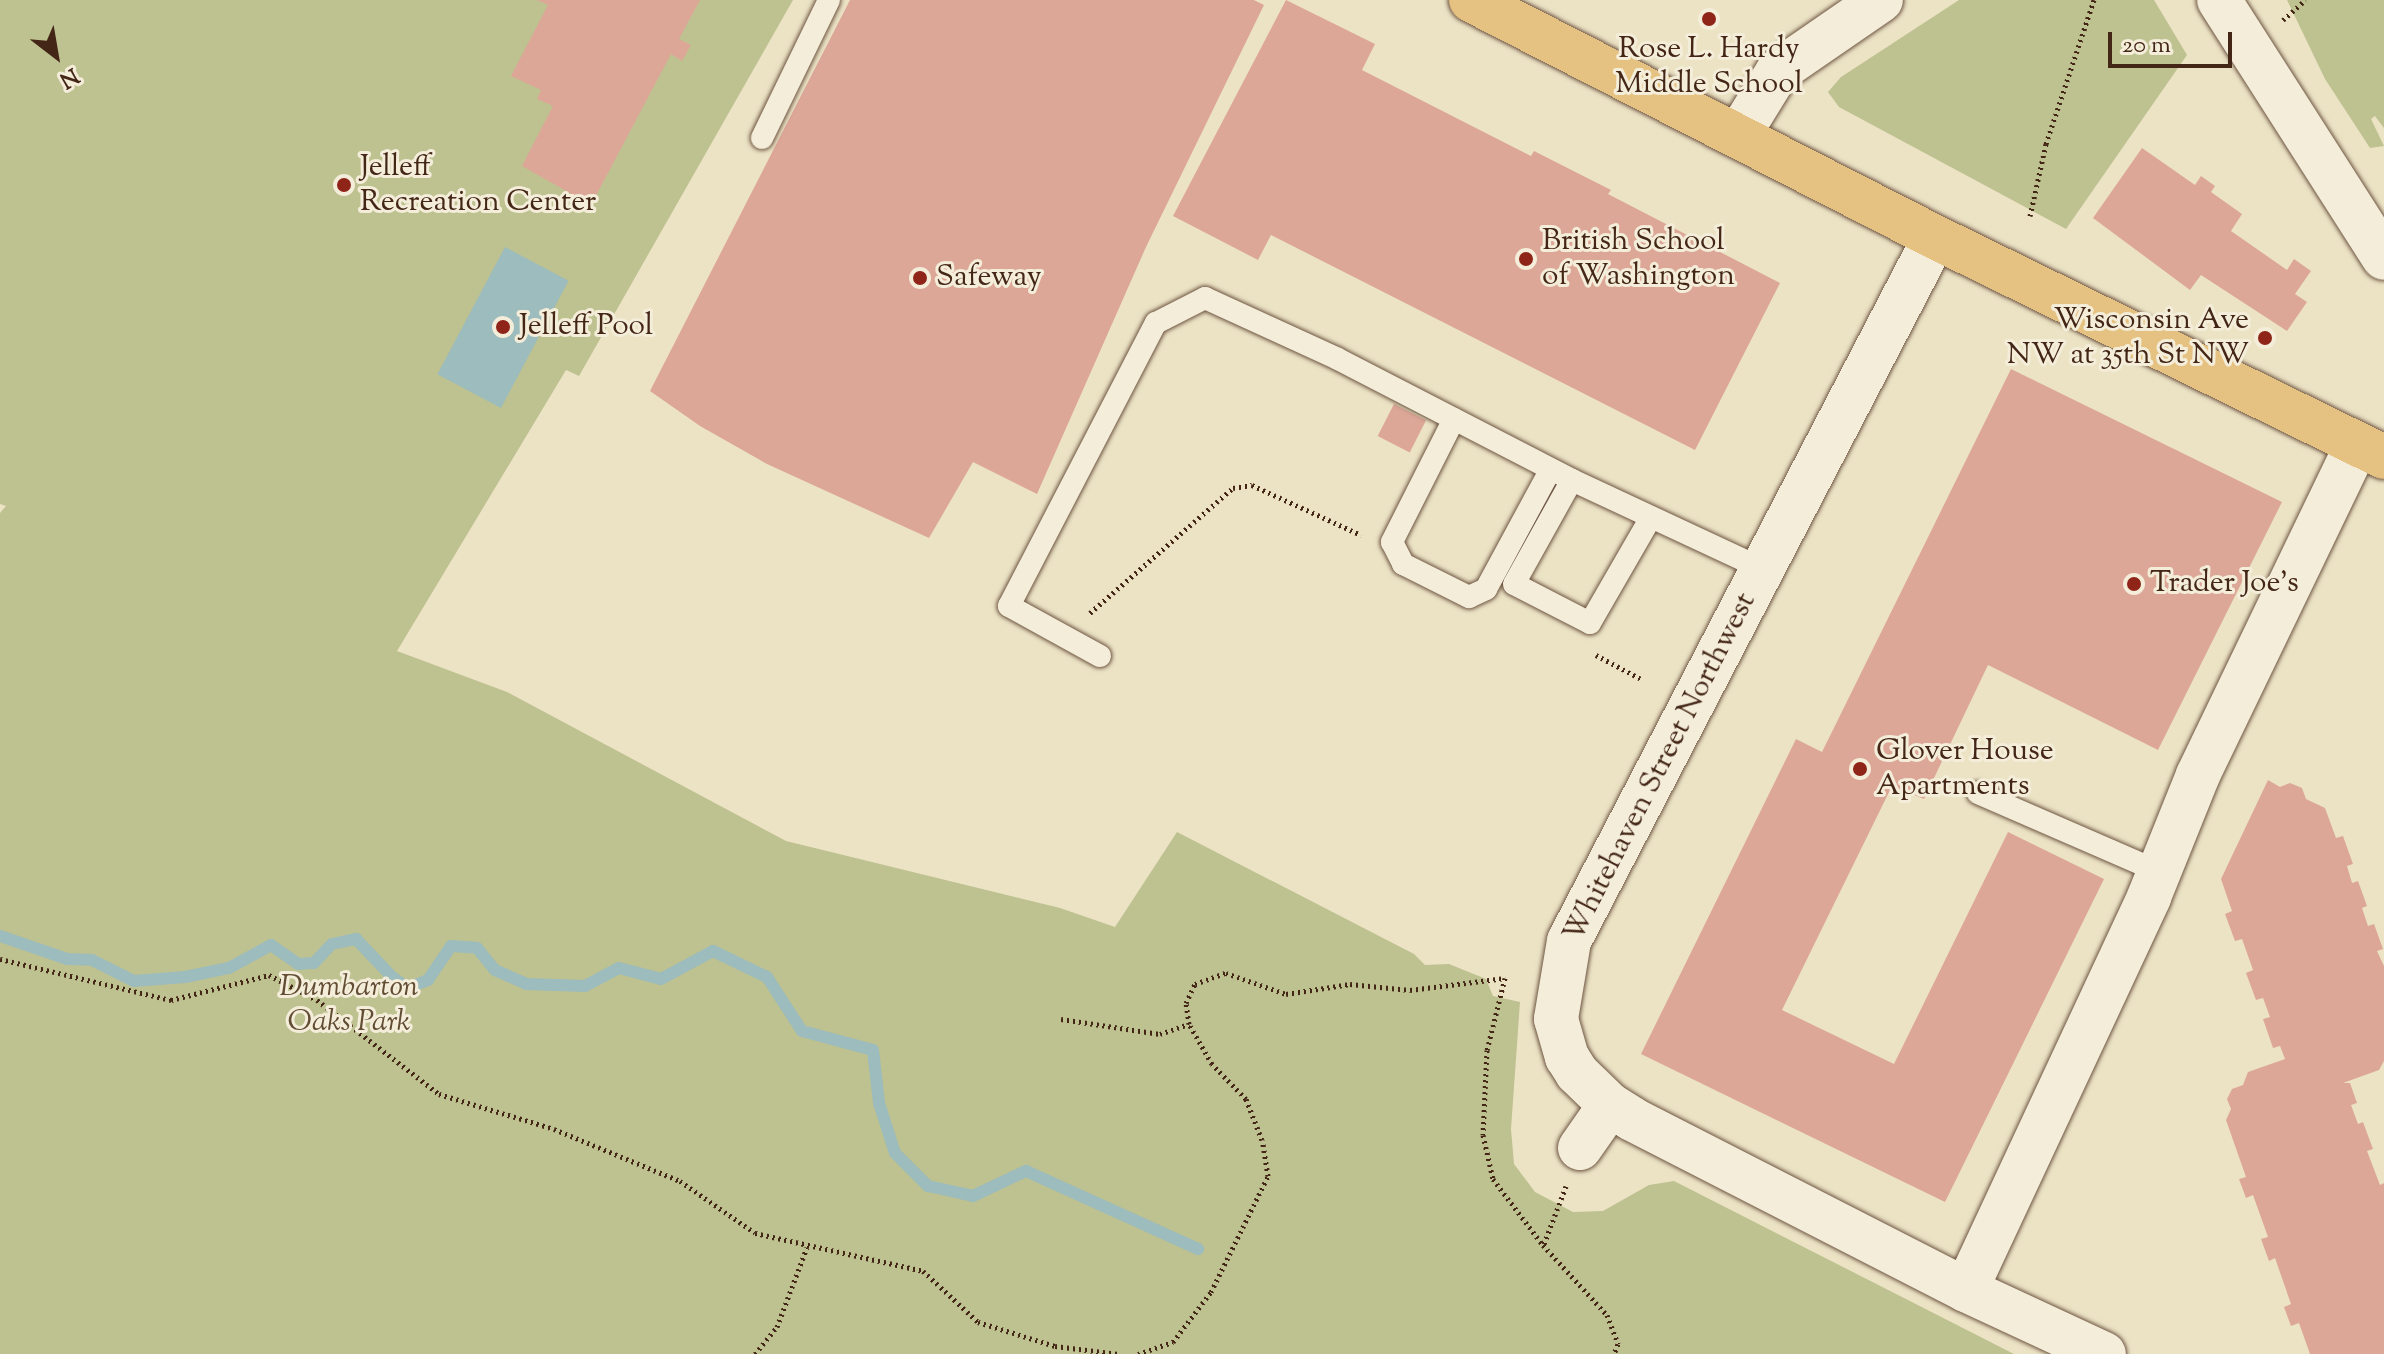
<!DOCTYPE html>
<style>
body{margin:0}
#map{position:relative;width:2384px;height:1354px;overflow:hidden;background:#ece3c5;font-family:"Sorts Mill Goudy",serif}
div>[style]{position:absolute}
.green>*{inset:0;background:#bec190}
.water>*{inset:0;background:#9cbcbd;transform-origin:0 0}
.stream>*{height:12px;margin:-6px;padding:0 6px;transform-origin:6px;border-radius:6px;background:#9cbcbd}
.building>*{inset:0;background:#dda798;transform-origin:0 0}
.path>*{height:5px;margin-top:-2.5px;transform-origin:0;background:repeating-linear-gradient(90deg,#442616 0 2px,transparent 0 6px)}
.roads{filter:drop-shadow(0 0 2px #6e5542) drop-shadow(0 0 2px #6e5542)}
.lane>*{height:22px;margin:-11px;padding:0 11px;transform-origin:11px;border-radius:11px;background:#f3edd9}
.street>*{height:44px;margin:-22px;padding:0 22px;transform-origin:22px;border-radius:22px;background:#f3edd9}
.primary>*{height:44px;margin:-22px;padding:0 22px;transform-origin:22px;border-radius:22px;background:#e6c282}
.dots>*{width:22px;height:22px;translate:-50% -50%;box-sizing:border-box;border:4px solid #f3edd9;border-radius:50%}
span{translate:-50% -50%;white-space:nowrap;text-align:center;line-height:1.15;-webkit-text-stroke:6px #f3edd9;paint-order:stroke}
.poi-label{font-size:30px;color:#442616}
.left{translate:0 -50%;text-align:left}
.right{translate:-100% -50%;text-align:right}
.street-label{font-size:30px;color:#442616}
.park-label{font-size:30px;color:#624d34;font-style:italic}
.north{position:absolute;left:16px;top:16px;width:80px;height:80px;-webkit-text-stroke:6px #f3edd9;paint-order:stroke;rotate:149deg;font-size:22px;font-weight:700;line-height:32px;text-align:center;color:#442616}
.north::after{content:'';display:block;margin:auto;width:28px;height:36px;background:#442616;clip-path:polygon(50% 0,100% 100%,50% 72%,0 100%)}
.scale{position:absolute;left:2108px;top:32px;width:124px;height:36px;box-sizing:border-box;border:4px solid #442616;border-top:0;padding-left:10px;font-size:24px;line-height:28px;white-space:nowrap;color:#442616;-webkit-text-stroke:6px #f3edd9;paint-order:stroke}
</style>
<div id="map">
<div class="green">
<i style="clip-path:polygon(0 0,793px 0,579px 376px,566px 370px,397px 651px,507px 692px,786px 841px,1060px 908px,1115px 927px,1177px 832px,1414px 954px,1425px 965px,1449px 964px,1486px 979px,1493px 996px,1520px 1002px,1511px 1129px,1514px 1164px,1535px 1192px,1573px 1212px,1603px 1211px,1649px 1185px,1674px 1181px,2014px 1354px,0 1354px,0 513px,6px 506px,0 504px)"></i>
<i style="clip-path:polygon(1959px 0,2154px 0,2187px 55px,2066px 229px,1839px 107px,1828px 92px,1841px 77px)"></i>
<i style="clip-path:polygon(2287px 0,2384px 0,2384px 128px,2375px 116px,2371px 119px,2384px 146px,2370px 148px,2325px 79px)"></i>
</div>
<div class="water">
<i style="left:505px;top:247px;width:72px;height:144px;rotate:28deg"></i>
</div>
<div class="stream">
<i style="left:0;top:936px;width:71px;rotate:18.9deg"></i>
<i style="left:67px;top:959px;width:25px;rotate:2deg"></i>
<i style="left:92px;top:960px;width:47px;rotate:26.6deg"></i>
<i style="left:134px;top:981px;width:51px;rotate:-4.5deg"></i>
<i style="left:185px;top:977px;width:45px;rotate:-11.6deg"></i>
<i style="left:229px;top:968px;width:48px;rotate:-28.7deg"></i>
<i style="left:271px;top:945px;width:33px;rotate:35deg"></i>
<i style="left:298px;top:964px;width:16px;rotate:-4deg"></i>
<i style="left:314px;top:963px;width:26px;rotate:-47deg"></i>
<i style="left:332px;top:944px;width:25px;rotate:-12deg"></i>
<i style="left:356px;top:939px;width:52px;rotate:46.5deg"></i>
<i style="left:392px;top:977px;width:19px;rotate:35deg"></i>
<i style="left:408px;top:988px;width:22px;rotate:-22deg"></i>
<i style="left:428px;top:980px;width:41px;rotate:-55.9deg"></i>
<i style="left:451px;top:946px;width:26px;rotate:4deg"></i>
<i style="left:477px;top:948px;width:28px;rotate:51deg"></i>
<i style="left:495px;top:970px;width:34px;rotate:24deg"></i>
<i style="left:526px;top:984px;width:59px;rotate:1.9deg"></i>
<i style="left:585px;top:986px;width:38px;rotate:-28deg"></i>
<i style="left:619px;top:968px;width:43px;rotate:14.7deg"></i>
<i style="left:661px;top:979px;width:59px;rotate:-28.3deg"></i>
<i style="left:713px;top:951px;width:60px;rotate:25.7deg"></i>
<i style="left:767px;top:977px;width:64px;rotate:57.1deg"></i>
<i style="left:802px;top:1031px;width:73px;rotate:15deg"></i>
<i style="left:873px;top:1050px;width:53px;rotate:83.5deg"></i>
<i style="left:879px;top:1103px;width:52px;rotate:72.3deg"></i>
<i style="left:895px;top:1153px;width:47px;rotate:45deg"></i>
<i style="left:928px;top:1186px;width:46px;rotate:12.5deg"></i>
<i style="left:973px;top:1196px;width:59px;rotate:-25.3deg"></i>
<i style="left:1026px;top:1171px;width:189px;rotate:24.4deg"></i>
</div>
<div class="building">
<i style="clip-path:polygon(537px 0,700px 0,679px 39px,691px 45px,682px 61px,671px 54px,591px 205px,522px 166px,553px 106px,537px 99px,541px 90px,511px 76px,548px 5px)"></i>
<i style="clip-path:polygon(850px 0,1254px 0,1264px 5px,1146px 247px,1037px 494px,973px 462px,929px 538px,767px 464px,700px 426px,650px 391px)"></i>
<i style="clip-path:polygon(1286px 0,1375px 44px,1362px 70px,1531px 156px,1534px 151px,1611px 190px,1608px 194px,1780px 283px,1695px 450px,1271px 235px,1258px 260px,1173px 216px)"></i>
<i style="clip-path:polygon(2142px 148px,2195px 185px,2201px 176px,2215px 186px,2211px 192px,2242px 214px,2231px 231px,2287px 270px,2294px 259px,2311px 271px,2295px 294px,2307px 302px,2287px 331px,2201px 275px,2190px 290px,2093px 218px)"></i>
<i style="clip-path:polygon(2011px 369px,2282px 502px,2158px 750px,1988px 665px,1924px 799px,1892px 786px,1782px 1010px,1894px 1064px,2008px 832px,2104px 879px,1945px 1202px,1641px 1054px,1796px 739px,1822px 752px)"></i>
<i style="left:1394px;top:404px;width:36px;height:36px;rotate:27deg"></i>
<i style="clip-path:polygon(2268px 780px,2280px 787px,2290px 783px,2302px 788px,2306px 799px,2325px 808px,2336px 838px,2343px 836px,2353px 864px,2347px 866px,2352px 883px,2358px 881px,2367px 906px,2362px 908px,2368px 926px,2374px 924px,2383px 949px,2377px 951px,2384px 966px,2384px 1061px,2379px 1070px,2343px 1083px,2350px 1083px,2357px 1103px,2351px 1105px,2358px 1124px,2363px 1122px,2373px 1149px,2367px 1151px,2380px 1185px,2384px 1183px,2384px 1354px,2310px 1354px,2299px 1323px,2291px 1326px,2284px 1307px,2291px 1304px,2275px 1258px,2269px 1261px,2261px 1239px,2268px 1237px,2253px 1195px,2246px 1198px,2239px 1179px,2246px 1177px,2226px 1120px,2231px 1109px,2227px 1099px,2232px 1089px,2243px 1085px,2248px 1072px,2285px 1059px,2280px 1046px,2273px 1048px,2263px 1019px,2270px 1017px,2263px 998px,2256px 1000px,2246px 973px,2253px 970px,2242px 939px,2235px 941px,2225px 914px,2232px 911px,2221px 879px)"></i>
</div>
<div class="path">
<i style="left:2283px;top:20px;width:30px;rotate:-42deg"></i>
<i style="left:2030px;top:216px;width:74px;rotate:-77.5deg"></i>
<i style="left:2046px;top:144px;width:152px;rotate:-71.6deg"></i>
<i style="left:1090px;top:613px;width:190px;rotate:-41.2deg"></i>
<i style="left:1233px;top:488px;width:19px;rotate:-9deg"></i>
<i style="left:1252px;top:485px;width:120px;rotate:24.6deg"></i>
<i style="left:1596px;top:655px;width:53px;rotate:28deg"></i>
<i style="left:0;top:959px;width:176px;rotate:13.5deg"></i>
<i style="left:171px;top:1000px;width:101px;rotate:-14.3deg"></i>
<i style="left:269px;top:975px;width:54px;rotate:27.5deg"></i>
<i style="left:317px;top:1000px;width:154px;rotate:37.6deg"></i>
<i style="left:439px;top:1094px;width:120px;rotate:16.9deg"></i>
<i style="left:554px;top:1129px;width:136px;rotate:22.4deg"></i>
<i style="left:680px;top:1181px;width:91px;rotate:34.7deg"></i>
<i style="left:755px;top:1233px;width:172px;rotate:12.7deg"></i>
<i style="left:923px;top:1271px;width:75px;rotate:42.8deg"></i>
<i style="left:978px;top:1322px;width:81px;rotate:17.3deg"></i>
<i style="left:1055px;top:1346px;width:64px;rotate:7.2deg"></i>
<i style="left:1061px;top:1019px;width:100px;rotate:8.6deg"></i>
<i style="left:1160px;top:1034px;width:31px;rotate:-19deg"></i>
<i style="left:1544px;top:1244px;width:62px;rotate:-69.2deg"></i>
<i style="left:755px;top:1354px;width:35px;rotate:-51deg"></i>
<i style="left:777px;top:1327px;width:85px;rotate:-69.4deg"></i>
<i style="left:1138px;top:1354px;width:37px;rotate:-19deg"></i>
<i style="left:1173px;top:1342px;width:63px;rotate:-52.8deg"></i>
<i style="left:1211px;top:1292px;width:129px;rotate:-63.8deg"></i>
<i style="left:1268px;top:1176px;width:36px;rotate:-99deg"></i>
<i style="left:1262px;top:1140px;width:44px;rotate:-111.3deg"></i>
<i style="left:1246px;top:1099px;width:49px;rotate:-134.2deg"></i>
<i style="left:1212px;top:1064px;width:46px;rotate:-119.9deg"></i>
<i style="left:1189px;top:1024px;width:21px;rotate:-98deg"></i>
<i style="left:1186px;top:1003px;width:21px;rotate:-65deg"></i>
<i style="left:1195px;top:984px;width:33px;rotate:-20deg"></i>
<i style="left:1226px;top:973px;width:64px;rotate:19.3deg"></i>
<i style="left:1286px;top:994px;width:65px;rotate:-8.9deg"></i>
<i style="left:1350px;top:984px;width:60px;rotate:5.7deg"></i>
<i style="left:1410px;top:990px;width:96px;rotate:-7.2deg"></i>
<i style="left:1505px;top:978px;width:74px;rotate:104deg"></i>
<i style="left:1487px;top:1050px;width:85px;rotate:92.7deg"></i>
<i style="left:1483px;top:1135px;width:45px;rotate:77.2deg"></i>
<i style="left:1493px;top:1179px;width:83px;rotate:52.9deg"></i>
<i style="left:1543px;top:1245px;width:95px;rotate:47.6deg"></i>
<i style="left:1607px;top:1315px;width:31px;rotate:69deg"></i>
<i style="left:1618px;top:1344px;width:11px;rotate:112deg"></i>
</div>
<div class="roads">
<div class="lane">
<i style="left:762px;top:138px;width:153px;rotate:-64.1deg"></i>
<i style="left:1454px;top:419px;width:138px;rotate:116.8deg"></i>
<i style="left:1392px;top:542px;width:25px;rotate:63deg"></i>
<i style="left:1403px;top:564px;width:74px;rotate:26.6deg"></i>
<i style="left:1469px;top:597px;width:19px;rotate:-25deg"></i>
<i style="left:1486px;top:589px;width:136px;rotate:-61.6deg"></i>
<i style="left:1650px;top:519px;width:120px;rotate:120deg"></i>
<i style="left:1590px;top:623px;width:85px;rotate:-152.8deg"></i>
<i style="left:1514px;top:584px;width:119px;rotate:-60.9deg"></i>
<i style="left:1572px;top:480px;width:211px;rotate:25deg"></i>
<i style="left:1100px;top:656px;width:104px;rotate:-151.2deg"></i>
<i style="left:1009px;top:606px;width:319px;rotate:-62.6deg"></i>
<i style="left:1156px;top:323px;width:55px;rotate:-27deg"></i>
<i style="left:1205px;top:298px;width:146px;rotate:24.6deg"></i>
<i style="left:1338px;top:359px;width:263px;rotate:27.3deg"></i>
<i style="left:1978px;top:793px;width:195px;rotate:23.5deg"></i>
</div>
<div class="street">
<i style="left:2219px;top:0;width:306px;rotate:57.4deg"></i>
<i style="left:1738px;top:136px;width:76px;rotate:-58.4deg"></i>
<i style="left:1778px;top:71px;width:125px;rotate:-34.6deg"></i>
<i style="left:1935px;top:237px;width:793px;rotate:117.47deg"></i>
<i style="left:1569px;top:941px;width:79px;rotate:99.5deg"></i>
<i style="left:1556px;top:1019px;width:40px;rotate:74deg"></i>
<i style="left:1567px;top:1057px;width:19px;rotate:58deg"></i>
<i style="left:1577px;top:1073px;width:46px;rotate:44.1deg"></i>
<i style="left:1610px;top:1105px;width:26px;rotate:32deg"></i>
<i style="left:1632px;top:1119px;width:375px;rotate:27.1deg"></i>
<i style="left:1966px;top:1290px;width:152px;rotate:24.9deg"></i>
<i style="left:1580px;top:1148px;width:52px;rotate:-55.1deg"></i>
<i style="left:1966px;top:1290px;width:434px;rotate:-65deg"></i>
<i style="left:2149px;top:897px;width:131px;rotate:-68.1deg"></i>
<i style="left:2198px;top:775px;width:367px;rotate:-64.3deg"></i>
</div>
<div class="primary">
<i style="left:1471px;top:0;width:521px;rotate:27.06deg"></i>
<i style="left:1935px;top:237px;width:500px;rotate:26.1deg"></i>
</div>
</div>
<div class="dots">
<i style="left:1709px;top:19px;background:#8f2418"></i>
<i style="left:344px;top:185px;background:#8f2418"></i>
<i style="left:1526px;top:259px;background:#8f2418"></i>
<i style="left:920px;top:278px;background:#8f2418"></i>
<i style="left:503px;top:327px;background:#8f2418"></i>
<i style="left:2265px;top:338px;background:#8f2418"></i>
<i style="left:2134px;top:584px;background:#8f2418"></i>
<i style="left:1860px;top:769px;background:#8f2418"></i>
</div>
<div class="poi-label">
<span style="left:1709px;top:67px">Rose L. Hardy<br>Middle School</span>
<span class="left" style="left:360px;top:185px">Jelleff<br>Recreation Center</span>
<span class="left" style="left:1542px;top:259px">British School<br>of Washington</span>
<span class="left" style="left:936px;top:278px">Safeway</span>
<span class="right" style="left:2249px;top:338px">Wisconsin Ave<br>NW at 35th St NW</span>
<span class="left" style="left:519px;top:327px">Jelleff Pool</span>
<span class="left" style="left:2150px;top:584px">Trader Joe's</span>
<span class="left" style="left:1876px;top:769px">Glover House<br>Apartments</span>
</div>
<div class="street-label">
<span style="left:1661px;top:768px;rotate:-63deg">Whitehaven Street Northwest</span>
</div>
<div class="park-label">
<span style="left:349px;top:1005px">Dumbarton<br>Oaks Park</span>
</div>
<div class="north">N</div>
<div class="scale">20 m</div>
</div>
